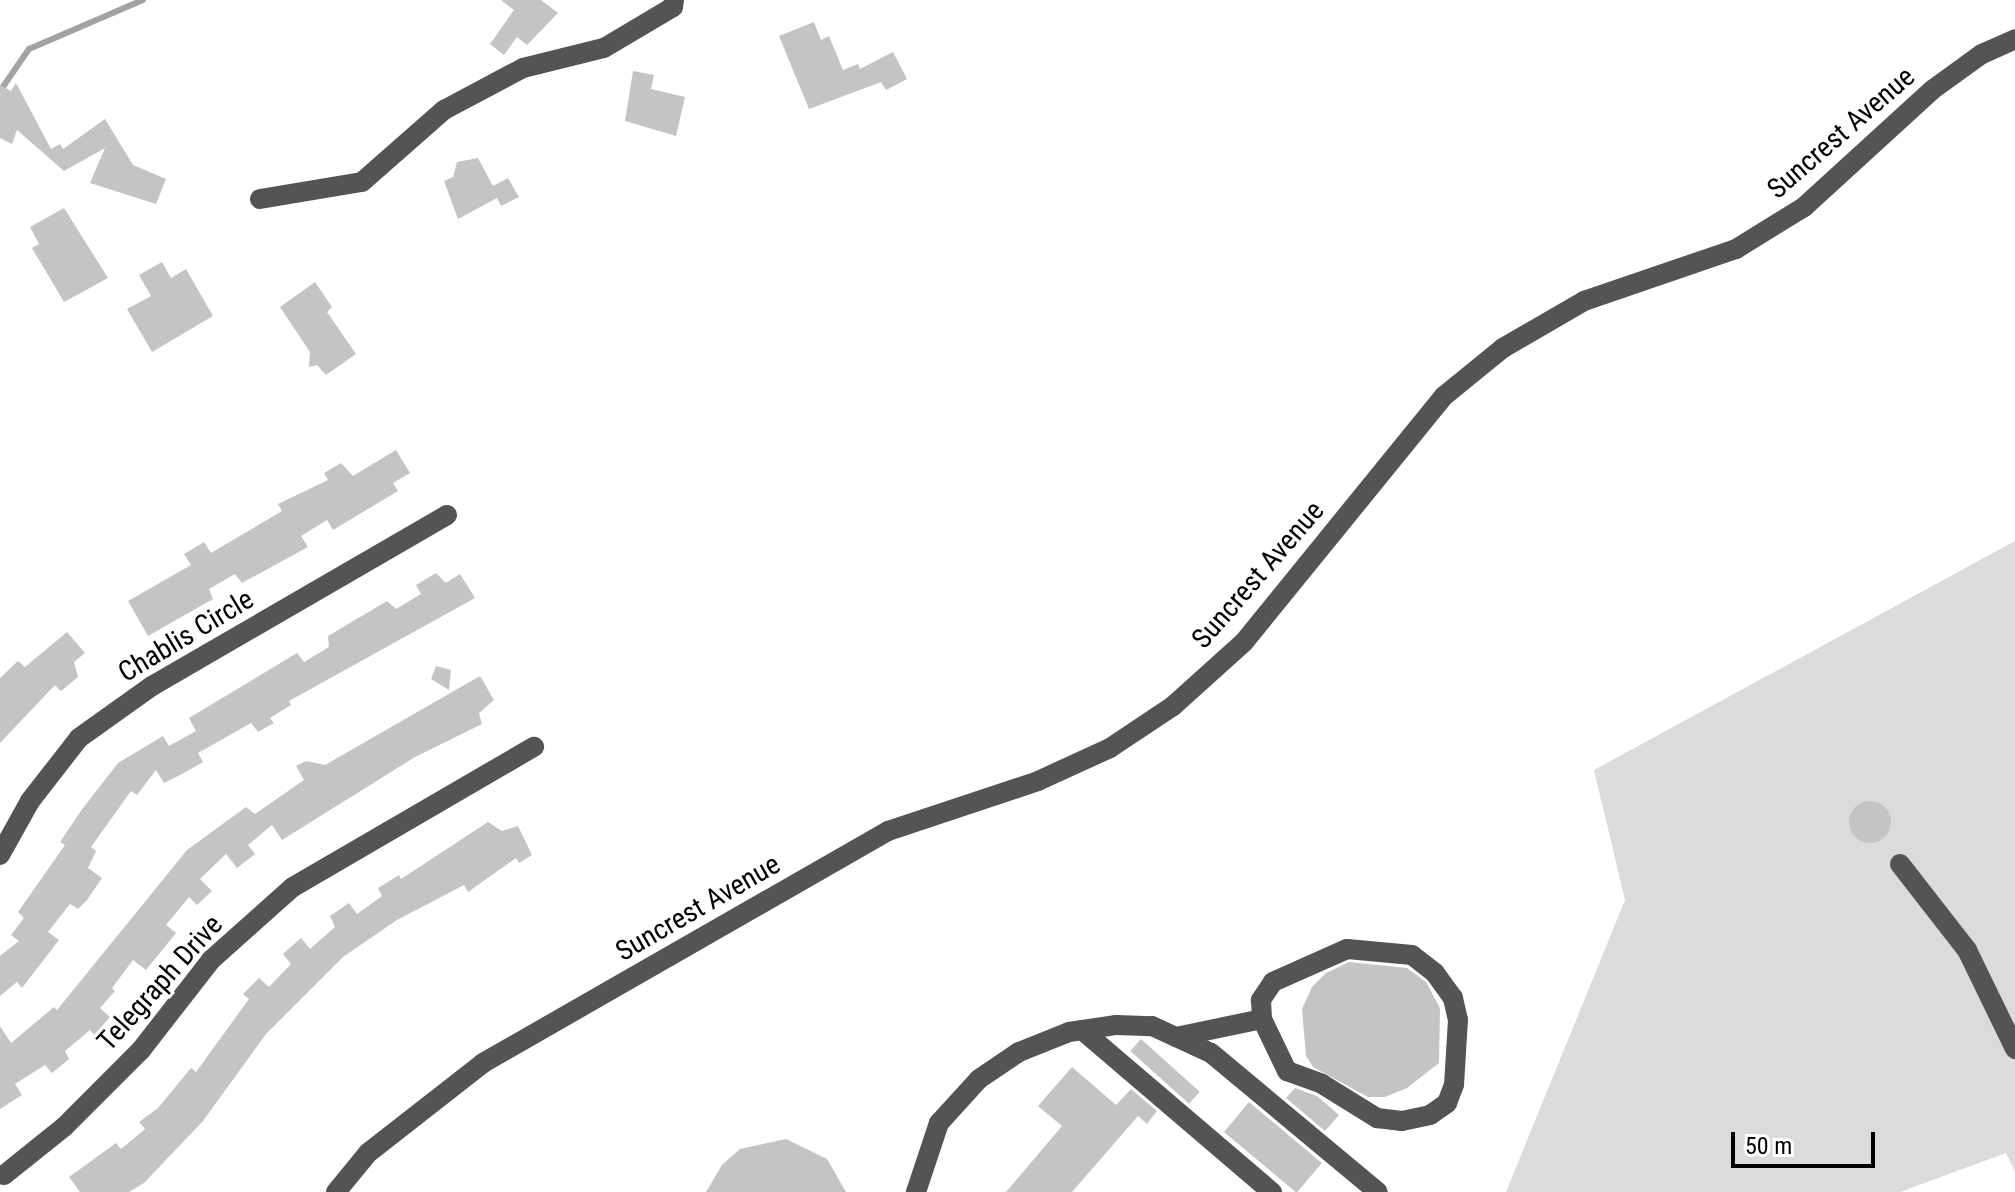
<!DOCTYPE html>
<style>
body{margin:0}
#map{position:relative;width:2015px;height:1192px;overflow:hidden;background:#fff;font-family:"Roboto Condensed",sans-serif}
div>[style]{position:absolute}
.green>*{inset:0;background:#dbdbdb}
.stream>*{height:6px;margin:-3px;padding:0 3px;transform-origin:3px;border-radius:3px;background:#a2a2a2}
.building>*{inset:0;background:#c4c4c4;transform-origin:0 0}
.round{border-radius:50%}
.minor>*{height:20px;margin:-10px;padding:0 10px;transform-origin:10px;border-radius:10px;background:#545454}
span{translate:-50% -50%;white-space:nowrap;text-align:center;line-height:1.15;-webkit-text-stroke:6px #fff;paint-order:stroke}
.street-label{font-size:28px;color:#000}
.scale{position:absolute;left:1731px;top:1132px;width:144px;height:36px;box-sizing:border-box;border:4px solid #000;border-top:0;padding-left:10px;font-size:24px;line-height:28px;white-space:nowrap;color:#000;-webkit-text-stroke:6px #fff;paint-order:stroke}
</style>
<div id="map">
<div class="green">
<i style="clip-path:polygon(2015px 541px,2015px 1172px,2006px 1153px,1900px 1192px,1506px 1192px,1625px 900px,1594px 770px)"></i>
</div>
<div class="stream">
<i style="left:0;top:91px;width:51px;rotate:-55.4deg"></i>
<i style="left:29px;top:49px;width:124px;rotate:-23.3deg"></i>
</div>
<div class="building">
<i style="clip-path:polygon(501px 0,541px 0,558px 13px,527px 45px,517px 37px,504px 55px,490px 44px,514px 10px)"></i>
<i style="clip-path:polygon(814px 22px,821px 40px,829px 36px,843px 70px,858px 64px,860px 69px,893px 52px,907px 79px,886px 90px,881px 82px,809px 109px,779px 36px)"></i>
<i style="clip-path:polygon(633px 71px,654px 75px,651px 89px,685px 97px,676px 136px,625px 121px)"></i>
<i style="clip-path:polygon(16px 83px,51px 149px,60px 144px,63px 149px,105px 119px,133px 165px,166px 179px,156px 204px,90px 183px,105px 148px,64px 171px,17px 130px,12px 144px,0 138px,0 85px,11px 91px)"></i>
<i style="clip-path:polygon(478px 158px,493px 186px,508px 178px,519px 197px,501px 206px,497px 198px,458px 219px,444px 181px,453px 177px,457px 162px)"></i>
<i style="clip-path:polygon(64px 208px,108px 278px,64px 302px,32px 248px,39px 244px,30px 227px)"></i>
<i style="clip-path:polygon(162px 262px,171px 278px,186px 269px,213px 316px,152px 352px,127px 309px,151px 296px,139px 275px)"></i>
<i style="clip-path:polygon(315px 282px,332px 307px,327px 312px,356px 354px,326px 375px,317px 365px,309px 367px,310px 352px,280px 307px)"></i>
<i style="clip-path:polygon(396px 450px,410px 473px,393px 483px,398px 491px,333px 530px,327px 520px,301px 536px,308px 547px,242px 583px,235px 574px,209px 589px,213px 599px,148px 636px,128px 601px,191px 565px,184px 554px,204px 542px,211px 553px,282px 511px,278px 504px,328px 480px,324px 473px,341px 463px,353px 476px)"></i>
<i style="clip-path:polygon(436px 573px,446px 583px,460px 574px,475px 598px,289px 701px,291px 705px,270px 718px,274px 723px,258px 732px,251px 723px,198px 753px,203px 762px,182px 774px,164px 783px,156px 770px,137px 795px,131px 791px,91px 847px,96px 851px,88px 868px,102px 878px,87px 900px,78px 909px,70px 904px,48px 932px,59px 940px,22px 988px,17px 982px,0 996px,0 956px,19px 941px,11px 935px,24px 918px,18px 912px,65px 845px,60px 842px,83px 808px,118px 763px,163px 736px,169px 746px,196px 731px,189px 718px,297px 653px,304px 662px,329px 647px,328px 636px,387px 601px,396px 609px,421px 594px,416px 585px)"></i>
<i style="clip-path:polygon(67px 632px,85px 653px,74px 662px,78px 677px,61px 691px,55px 685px,0 743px,0 678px,18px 661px,25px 667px)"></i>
<i style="clip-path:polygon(436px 666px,451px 670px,449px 690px,431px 679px)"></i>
<i style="clip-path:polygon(480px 676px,494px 700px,479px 713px,482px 724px,415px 757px,282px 840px,272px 825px,248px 845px,255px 854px,237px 868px,226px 854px,200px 879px,212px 891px,197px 905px,189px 897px,166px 925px,176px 933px,146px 970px,133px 960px,112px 988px,115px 991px,100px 1008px,110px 1017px,94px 1035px,90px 1030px,65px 1051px,69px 1059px,52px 1073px,45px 1065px,15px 1084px,22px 1095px,0 1109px,0 1026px,11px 1043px,54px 1007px,57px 1010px,187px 850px,246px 807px,255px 814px,304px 780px,296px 766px,306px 761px,325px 765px)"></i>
<i class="round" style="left:1849px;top:801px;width:42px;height:42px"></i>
<i style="clip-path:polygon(488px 822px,502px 831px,518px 826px,532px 855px,519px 863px,516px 858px,468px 892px,464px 885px,397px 920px,343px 957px,266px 1034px,203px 1121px,144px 1183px,129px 1192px,80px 1192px,69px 1177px,116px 1143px,121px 1149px,145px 1129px,139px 1122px,158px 1108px,191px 1068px,196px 1072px,249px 999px,243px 994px,259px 978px,269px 987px,291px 964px,283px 954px,301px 938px,310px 949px,335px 927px,330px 916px,349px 903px,357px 914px,382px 896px,378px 888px,399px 875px,401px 879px)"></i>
<i style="clip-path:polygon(1349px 962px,1407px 968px,1426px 982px,1440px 1008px,1439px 1063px,1407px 1088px,1385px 1097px,1368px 1097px,1313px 1067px,1306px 1056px,1302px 1009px,1312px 987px,1326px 973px)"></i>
<i style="left:1141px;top:1039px;width:79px;height:16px;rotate:42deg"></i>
<i style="clip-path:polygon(1072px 1067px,1116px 1105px,1131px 1089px,1157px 1111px,1147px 1124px,1138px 1116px,1072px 1192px,1006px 1192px,1062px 1126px,1038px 1106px)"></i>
<i style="clip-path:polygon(1295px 1088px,1317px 1096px,1339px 1115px,1325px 1131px,1286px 1098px)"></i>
<i style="left:1249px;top:1102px;width:95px;height:39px;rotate:40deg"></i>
<i style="clip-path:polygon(786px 1139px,827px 1159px,846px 1192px,706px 1192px,722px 1165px,740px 1149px)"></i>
</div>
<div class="minor">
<i style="left:260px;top:199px;width:103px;rotate:-9.5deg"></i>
<i style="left:362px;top:182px;width:109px;rotate:-41.3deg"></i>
<i style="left:444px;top:110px;width:89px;rotate:-28deg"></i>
<i style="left:523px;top:68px;width:83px;rotate:-13.9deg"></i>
<i style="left:604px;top:48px;width:80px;rotate:-30.7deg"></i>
<i style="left:673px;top:7px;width:7px;rotate:-82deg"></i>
<i style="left:0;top:855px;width:62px;rotate:-60.9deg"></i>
<i style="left:30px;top:801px;width:80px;rotate:-52.1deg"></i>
<i style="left:79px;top:738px;width:90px;rotate:-35.5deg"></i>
<i style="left:152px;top:686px;width:341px;rotate:-30.1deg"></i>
<i style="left:1900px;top:864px;width:109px;rotate:52.1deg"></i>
<i style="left:1967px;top:950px;width:110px;rotate:64.1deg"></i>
<i style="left:1082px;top:1030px;width:250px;rotate:40.5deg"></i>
<i style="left:1176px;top:1037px;width:88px;rotate:-11.8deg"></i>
<i style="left:1262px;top:1019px;width:58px;rotate:64.3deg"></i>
<i style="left:1287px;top:1071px;width:37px;rotate:20deg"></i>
<i style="left:1322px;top:1084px;width:65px;rotate:31.7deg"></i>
<i style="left:1377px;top:1118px;width:25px;rotate:7deg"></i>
<i style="left:1402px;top:1121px;width:29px;rotate:-12deg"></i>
<i style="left:1430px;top:1115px;width:21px;rotate:-35deg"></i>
<i style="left:1447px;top:1103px;width:19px;rotate:-69deg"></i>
<i style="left:1454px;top:1085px;width:65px;rotate:-86.5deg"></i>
<i style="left:1458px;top:1020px;width:23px;rotate:-103deg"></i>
<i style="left:1453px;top:998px;width:31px;rotate:-126deg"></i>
<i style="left:1435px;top:973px;width:29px;rotate:-142deg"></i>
<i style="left:1412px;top:955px;width:65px;rotate:-174.7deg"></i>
<i style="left:1347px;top:949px;width:81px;rotate:156deg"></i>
<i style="left:1273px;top:982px;width:22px;rotate:124deg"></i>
<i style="left:1261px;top:1000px;width:19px;rotate:87deg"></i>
<i style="left:4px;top:1175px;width:77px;rotate:-38.7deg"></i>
<i style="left:64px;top:1127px;width:109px;rotate:-45deg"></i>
<i style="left:141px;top:1050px;width:114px;rotate:-52.1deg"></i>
<i style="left:211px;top:960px;width:110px;rotate:-41.7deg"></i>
<i style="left:293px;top:887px;width:279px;rotate:-30.2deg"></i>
<i style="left:336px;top:1192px;width:50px;rotate:-50.6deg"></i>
<i style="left:368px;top:1153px;width:146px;rotate:-38deg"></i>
<i style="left:483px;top:1063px;width:467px;rotate:-29.8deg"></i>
<i style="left:888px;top:831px;width:158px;rotate:-18.4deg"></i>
<i style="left:1038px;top:781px;width:79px;rotate:-24.6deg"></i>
<i style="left:1110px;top:748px;width:76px;rotate:-33.7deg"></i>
<i style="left:1173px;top:706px;width:96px;rotate:-42deg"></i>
<i style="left:1244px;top:642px;width:317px;rotate:-50.9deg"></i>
<i style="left:1444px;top:396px;width:76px;rotate:-39.1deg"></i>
<i style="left:1503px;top:348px;width:94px;rotate:-30.1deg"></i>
<i style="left:1584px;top:301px;width:161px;rotate:-18.9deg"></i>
<i style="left:1736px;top:249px;width:80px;rotate:-31.7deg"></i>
<i style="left:1804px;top:207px;width:173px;rotate:-42.4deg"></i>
<i style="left:1932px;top:90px;width:62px;rotate:-35.8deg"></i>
<i style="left:1982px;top:54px;width:36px;rotate:-24deg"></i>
<i style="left:916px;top:1192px;width:73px;rotate:-71.6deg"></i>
<i style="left:939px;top:1123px;width:59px;rotate:-47.7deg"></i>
<i style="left:979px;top:1079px;width:48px;rotate:-34deg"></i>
<i style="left:1019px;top:1052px;width:54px;rotate:-21.8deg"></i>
<i style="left:1069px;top:1032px;width:48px;rotate:-8.5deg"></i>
<i style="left:1116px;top:1025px;width:36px;rotate:2deg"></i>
<i style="left:1152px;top:1026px;width:65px;rotate:24.6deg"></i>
<i style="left:1211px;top:1053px;width:217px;rotate:39.8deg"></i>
</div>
<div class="street-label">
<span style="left:1841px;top:133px;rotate:-41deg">Suncrest Avenue</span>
<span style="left:1258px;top:575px;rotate:-49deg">Suncrest Avenue</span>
<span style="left:186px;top:636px;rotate:-31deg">Chablis Circle</span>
<span style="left:698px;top:908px;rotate:-30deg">Suncrest Avenue</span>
<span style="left:160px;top:983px;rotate:-48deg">Telegraph Drive</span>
</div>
<div class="scale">50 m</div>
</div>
